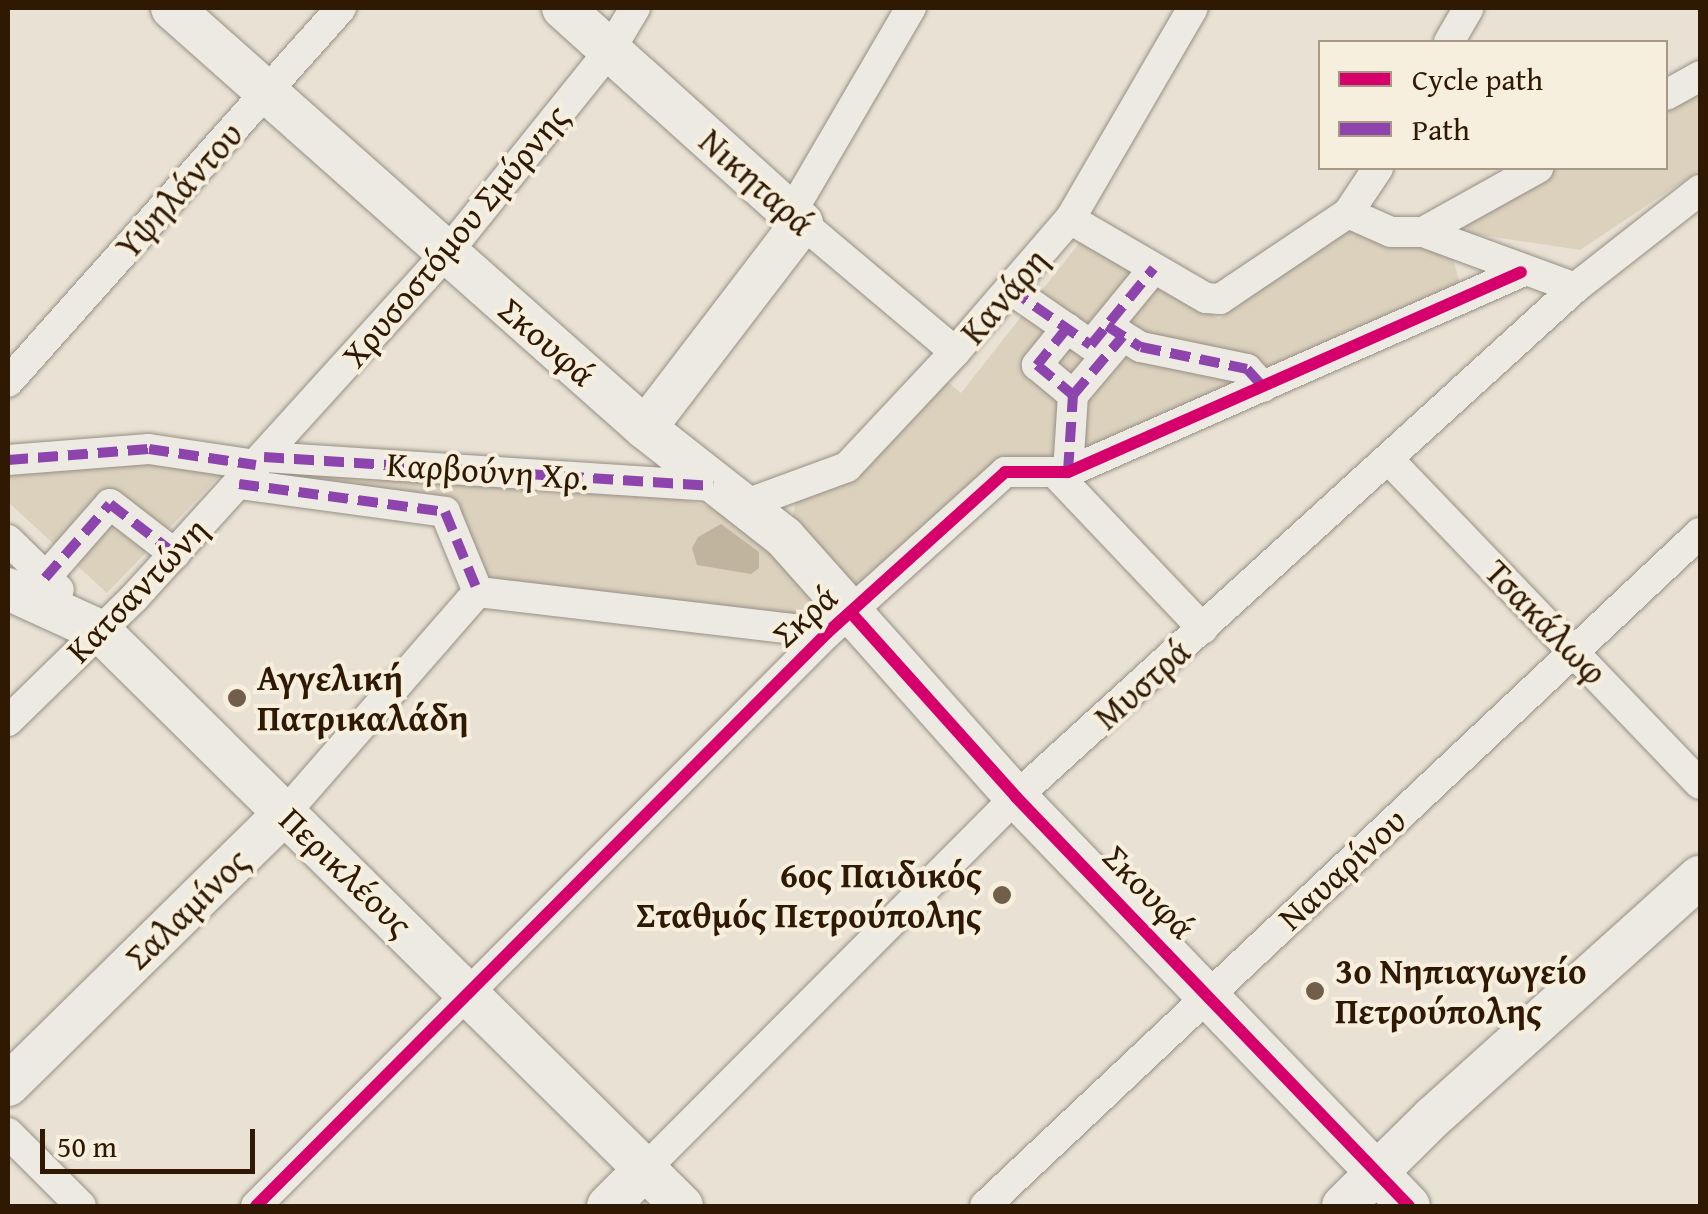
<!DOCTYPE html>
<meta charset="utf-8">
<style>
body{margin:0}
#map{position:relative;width:1708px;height:1214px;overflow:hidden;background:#e9e2d4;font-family:"Gentium Book Plus",serif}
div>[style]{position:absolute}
.green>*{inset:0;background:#dbd1bd}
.water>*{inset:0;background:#c0b49f}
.roads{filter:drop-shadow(0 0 2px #968f84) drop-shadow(0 0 2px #968f84)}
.street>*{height:30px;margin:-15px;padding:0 15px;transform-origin:15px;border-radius:15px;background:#edeae3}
.secondary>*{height:42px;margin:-21px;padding:0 21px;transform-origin:21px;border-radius:21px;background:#edeae3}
.quiet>*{height:10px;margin-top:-5px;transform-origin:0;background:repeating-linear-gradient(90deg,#8e44ad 0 20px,transparent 0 30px)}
.cycleway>*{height:12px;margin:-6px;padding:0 6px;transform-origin:6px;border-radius:6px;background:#d6006c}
.dots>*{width:28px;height:28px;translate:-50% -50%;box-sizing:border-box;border:5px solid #f6efde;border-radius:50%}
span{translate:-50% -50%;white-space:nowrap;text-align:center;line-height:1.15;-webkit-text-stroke:8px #f6efde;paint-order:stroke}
.street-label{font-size:35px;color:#301903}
.poi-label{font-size:35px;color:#301903;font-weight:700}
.left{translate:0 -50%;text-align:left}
.right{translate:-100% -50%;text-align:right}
.frame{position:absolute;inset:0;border:10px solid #301903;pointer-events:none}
.legend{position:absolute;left:1318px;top:40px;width:350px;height:130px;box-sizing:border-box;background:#f6efde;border:2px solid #a79986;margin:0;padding:12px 18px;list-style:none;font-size:30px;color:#301903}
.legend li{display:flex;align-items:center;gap:20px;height:50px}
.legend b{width:50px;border:2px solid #a79986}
.scale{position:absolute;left:40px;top:1129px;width:215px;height:45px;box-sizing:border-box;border:5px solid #301903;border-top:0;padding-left:12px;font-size:30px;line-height:35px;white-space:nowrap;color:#301903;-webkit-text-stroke:8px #f6efde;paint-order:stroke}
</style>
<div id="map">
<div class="green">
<i style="clip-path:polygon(1700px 84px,1700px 170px,1580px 250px,1467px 233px,1466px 220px,1556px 168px,1666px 168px,1666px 104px)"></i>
<i style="clip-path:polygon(1353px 222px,1388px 247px,1410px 242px,1453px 259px,1461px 287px,1078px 457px,1000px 463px,856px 598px,791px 523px,796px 502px,847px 480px,940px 375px,961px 393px,1084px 237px,1219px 319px)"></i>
<i style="clip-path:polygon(143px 458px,224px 471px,107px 593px,8px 502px,8px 469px)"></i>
<i style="clip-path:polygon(305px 470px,670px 496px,711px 507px,745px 528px,802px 582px,814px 604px,811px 621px,504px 589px,479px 575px,450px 503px,304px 479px)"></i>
</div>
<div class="water">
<i style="clip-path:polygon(721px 524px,759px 552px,759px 568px,751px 574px,697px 565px,692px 548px,698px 537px)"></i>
</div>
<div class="roads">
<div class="street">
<i style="left:1449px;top:42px;width:39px;rotate:-60deg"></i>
<i style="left:1666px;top:95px;width:39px;rotate:-29deg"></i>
<i style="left:791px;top:213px;width:238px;rotate:-59.7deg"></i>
<i style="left:1348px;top:213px;width:47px;rotate:23.8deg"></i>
<i style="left:1391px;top:232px;width:32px"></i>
<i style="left:1423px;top:232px;width:162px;rotate:20.2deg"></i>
<i style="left:1070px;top:219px;width:157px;rotate:30.2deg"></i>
<i style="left:1206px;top:298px;width:14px;rotate:4deg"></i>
<i style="left:1220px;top:299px;width:154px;rotate:-33.9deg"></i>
<i style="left:1348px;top:213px;width:54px;rotate:-56.3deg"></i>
<i style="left:802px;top:223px;width:200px;rotate:40.1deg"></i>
<i style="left:1423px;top:232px;width:132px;rotate:-29.1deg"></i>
<i style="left:1010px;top:289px;width:98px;rotate:34.7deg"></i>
<i style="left:1091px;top:345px;width:99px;rotate:-50.7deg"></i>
<i style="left:1107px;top:326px;width:40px;rotate:32deg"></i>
<i style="left:1141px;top:347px;width:108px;rotate:11.7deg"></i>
<i style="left:1247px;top:369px;width:24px;rotate:48deg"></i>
<i style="left:1067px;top:328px;width:48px;rotate:129deg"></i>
<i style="left:1037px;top:365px;width:47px;rotate:39.8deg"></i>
<i style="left:8px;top:382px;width:501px;rotate:-48.32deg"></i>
<i style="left:264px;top:457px;width:450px;rotate:3.7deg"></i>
<i style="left:8px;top:460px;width:141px;rotate:-4.5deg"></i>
<i style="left:149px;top:449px;width:108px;rotate:8.5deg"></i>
<i style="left:1391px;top:462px;width:446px;rotate:46.2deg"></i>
<i style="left:1068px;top:472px;width:77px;rotate:-86.3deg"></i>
<i style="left:1073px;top:395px;width:77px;rotate:-49.7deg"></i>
<i style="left:1057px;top:475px;width:212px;rotate:46.5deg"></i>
<i style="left:239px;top:484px;width:208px;rotate:7.7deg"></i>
<i style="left:445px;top:512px;width:87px;rotate:67.6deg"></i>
<i style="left:741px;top:506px;width:113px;rotate:-20.2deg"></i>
<i style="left:847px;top:467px;width:158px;rotate:-46.8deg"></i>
<i style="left:955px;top:352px;width:176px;rotate:-49.2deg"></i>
<i style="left:1070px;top:219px;width:244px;rotate:-59.8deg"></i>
<i style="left:8px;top:540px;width:71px;rotate:44.4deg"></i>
<i style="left:45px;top:578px;width:98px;rotate:-48.7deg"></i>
<i style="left:110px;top:504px;width:82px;rotate:37.6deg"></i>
<i style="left:478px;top:592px;width:351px;rotate:6.7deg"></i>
<i style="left:8px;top:721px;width:176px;rotate:-44.3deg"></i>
<i style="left:134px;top:598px;width:464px;rotate:-47.8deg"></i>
<i style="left:446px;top:254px;width:262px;rotate:-51.2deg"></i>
<i style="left:610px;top:50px;width:49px;rotate:-59.2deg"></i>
<i style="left:285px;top:813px;width:293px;rotate:-48.9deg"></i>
<i style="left:8px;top:1133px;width:103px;rotate:45deg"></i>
<i style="left:645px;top:1169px;width:525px;rotate:-45.08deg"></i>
<i style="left:1016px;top:797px;width:756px;rotate:-42.32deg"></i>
<i style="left:1575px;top:288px;width:159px;rotate:-38.1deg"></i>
<i style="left:256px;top:1206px;width:809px;rotate:-45.1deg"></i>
<i style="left:827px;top:633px;width:240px;rotate:-42.1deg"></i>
<i style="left:1005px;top:472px;width:63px"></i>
<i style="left:1068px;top:472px;width:495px;rotate:-23.8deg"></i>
<i style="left:985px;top:1206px;width:982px;rotate:-43.27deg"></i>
</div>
<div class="secondary">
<i style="left:172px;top:8px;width:633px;rotate:41.6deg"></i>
<i style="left:645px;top:428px;width:177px;rotate:38.1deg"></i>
<i style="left:784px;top:537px;width:348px;rotate:48.3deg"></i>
<i style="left:1016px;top:797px;width:567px;rotate:46.14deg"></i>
<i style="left:563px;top:8px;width:321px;rotate:42deg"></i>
<i style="left:802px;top:223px;width:258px;rotate:127.4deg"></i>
<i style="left:8px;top:589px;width:101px;rotate:24.5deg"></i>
<i style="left:100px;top:631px;width:818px;rotate:44.65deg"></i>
<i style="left:8px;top:1085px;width:388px;rotate:-44.5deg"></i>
<i style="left:608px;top:1206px;width:52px;rotate:-45deg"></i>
<i style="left:1343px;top:1206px;width:127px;rotate:-44.7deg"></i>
<i style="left:1433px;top:1117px;width:359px;rotate:-42deg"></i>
</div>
</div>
<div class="quiet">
<i style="left:1010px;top:289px;width:98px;rotate:34.7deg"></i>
<i style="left:1091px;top:345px;width:99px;rotate:-50.7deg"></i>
<i style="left:1107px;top:326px;width:40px;rotate:32deg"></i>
<i style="left:1141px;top:347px;width:108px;rotate:11.7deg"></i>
<i style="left:1247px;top:369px;width:24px;rotate:48deg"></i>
<i style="left:1067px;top:328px;width:48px;rotate:129deg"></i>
<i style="left:1037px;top:365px;width:47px;rotate:39.8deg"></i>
<i style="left:264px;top:457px;width:450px;rotate:3.7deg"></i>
<i style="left:8px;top:460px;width:141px;rotate:-4.5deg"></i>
<i style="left:149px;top:449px;width:108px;rotate:8.5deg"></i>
<i style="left:1068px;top:472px;width:77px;rotate:-86.3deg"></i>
<i style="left:1073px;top:395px;width:77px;rotate:-49.7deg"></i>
<i style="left:239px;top:484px;width:208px;rotate:7.7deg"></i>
<i style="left:445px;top:512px;width:87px;rotate:67.6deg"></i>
<i style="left:45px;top:578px;width:98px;rotate:-48.7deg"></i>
<i style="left:110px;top:504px;width:82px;rotate:37.6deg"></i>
</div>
<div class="cycleway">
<i style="left:852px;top:614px;width:246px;rotate:48.1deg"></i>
<i style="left:1016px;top:797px;width:567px;rotate:46.14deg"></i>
<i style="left:256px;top:1206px;width:809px;rotate:-45.1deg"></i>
<i style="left:827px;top:633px;width:240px;rotate:-42.1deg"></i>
<i style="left:1005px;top:472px;width:63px"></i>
<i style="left:1068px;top:472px;width:495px;rotate:-23.8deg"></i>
</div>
<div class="dots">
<i style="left:237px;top:698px;background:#715f4c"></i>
<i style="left:1002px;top:895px;background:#715f4c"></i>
<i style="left:1315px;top:991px;background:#715f4c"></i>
</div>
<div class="street-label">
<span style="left:757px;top:182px;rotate:42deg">Νικηταρά</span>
<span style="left:179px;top:190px;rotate:-48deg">Υψηλάντου</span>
<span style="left:455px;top:236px;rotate:-50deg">Χρυσοστόμου Σμύρνης</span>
<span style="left:1004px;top:296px;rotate:-49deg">Κανάρη</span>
<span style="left:547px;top:342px;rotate:41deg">Σκουφά</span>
<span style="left:488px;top:471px;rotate:4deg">Καρβούνη Χρ.</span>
<span style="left:137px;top:590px;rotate:-46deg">Κατσαντώνη</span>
<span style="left:805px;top:616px;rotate:-42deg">Σκρά</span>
<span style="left:1546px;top:622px;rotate:46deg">Τσακάλωφ</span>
<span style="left:1142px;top:684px;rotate:-42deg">Μυστρά</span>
<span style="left:1342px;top:869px;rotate:-43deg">Ναυαρίνου</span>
<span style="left:346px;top:872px;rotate:44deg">Περικλέους</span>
<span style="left:1149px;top:892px;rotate:46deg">Σκουφά</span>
<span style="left:187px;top:909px;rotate:-44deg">Σαλαμίνος</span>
</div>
<div class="poi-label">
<span class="left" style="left:257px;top:698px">Αγγελική<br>Πατρικαλάδη</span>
<span class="right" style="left:982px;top:895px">6ος Παιδικός<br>Σταθμός Πετρούπολης</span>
<span class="left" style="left:1335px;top:991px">3ο Νηπιαγωγείο<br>Πετρούπολης</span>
</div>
<div class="frame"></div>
<ul class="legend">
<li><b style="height:12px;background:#d6006c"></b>Cycle path</li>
<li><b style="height:12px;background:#8e44ad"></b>Path</li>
</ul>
<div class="scale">50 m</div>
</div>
